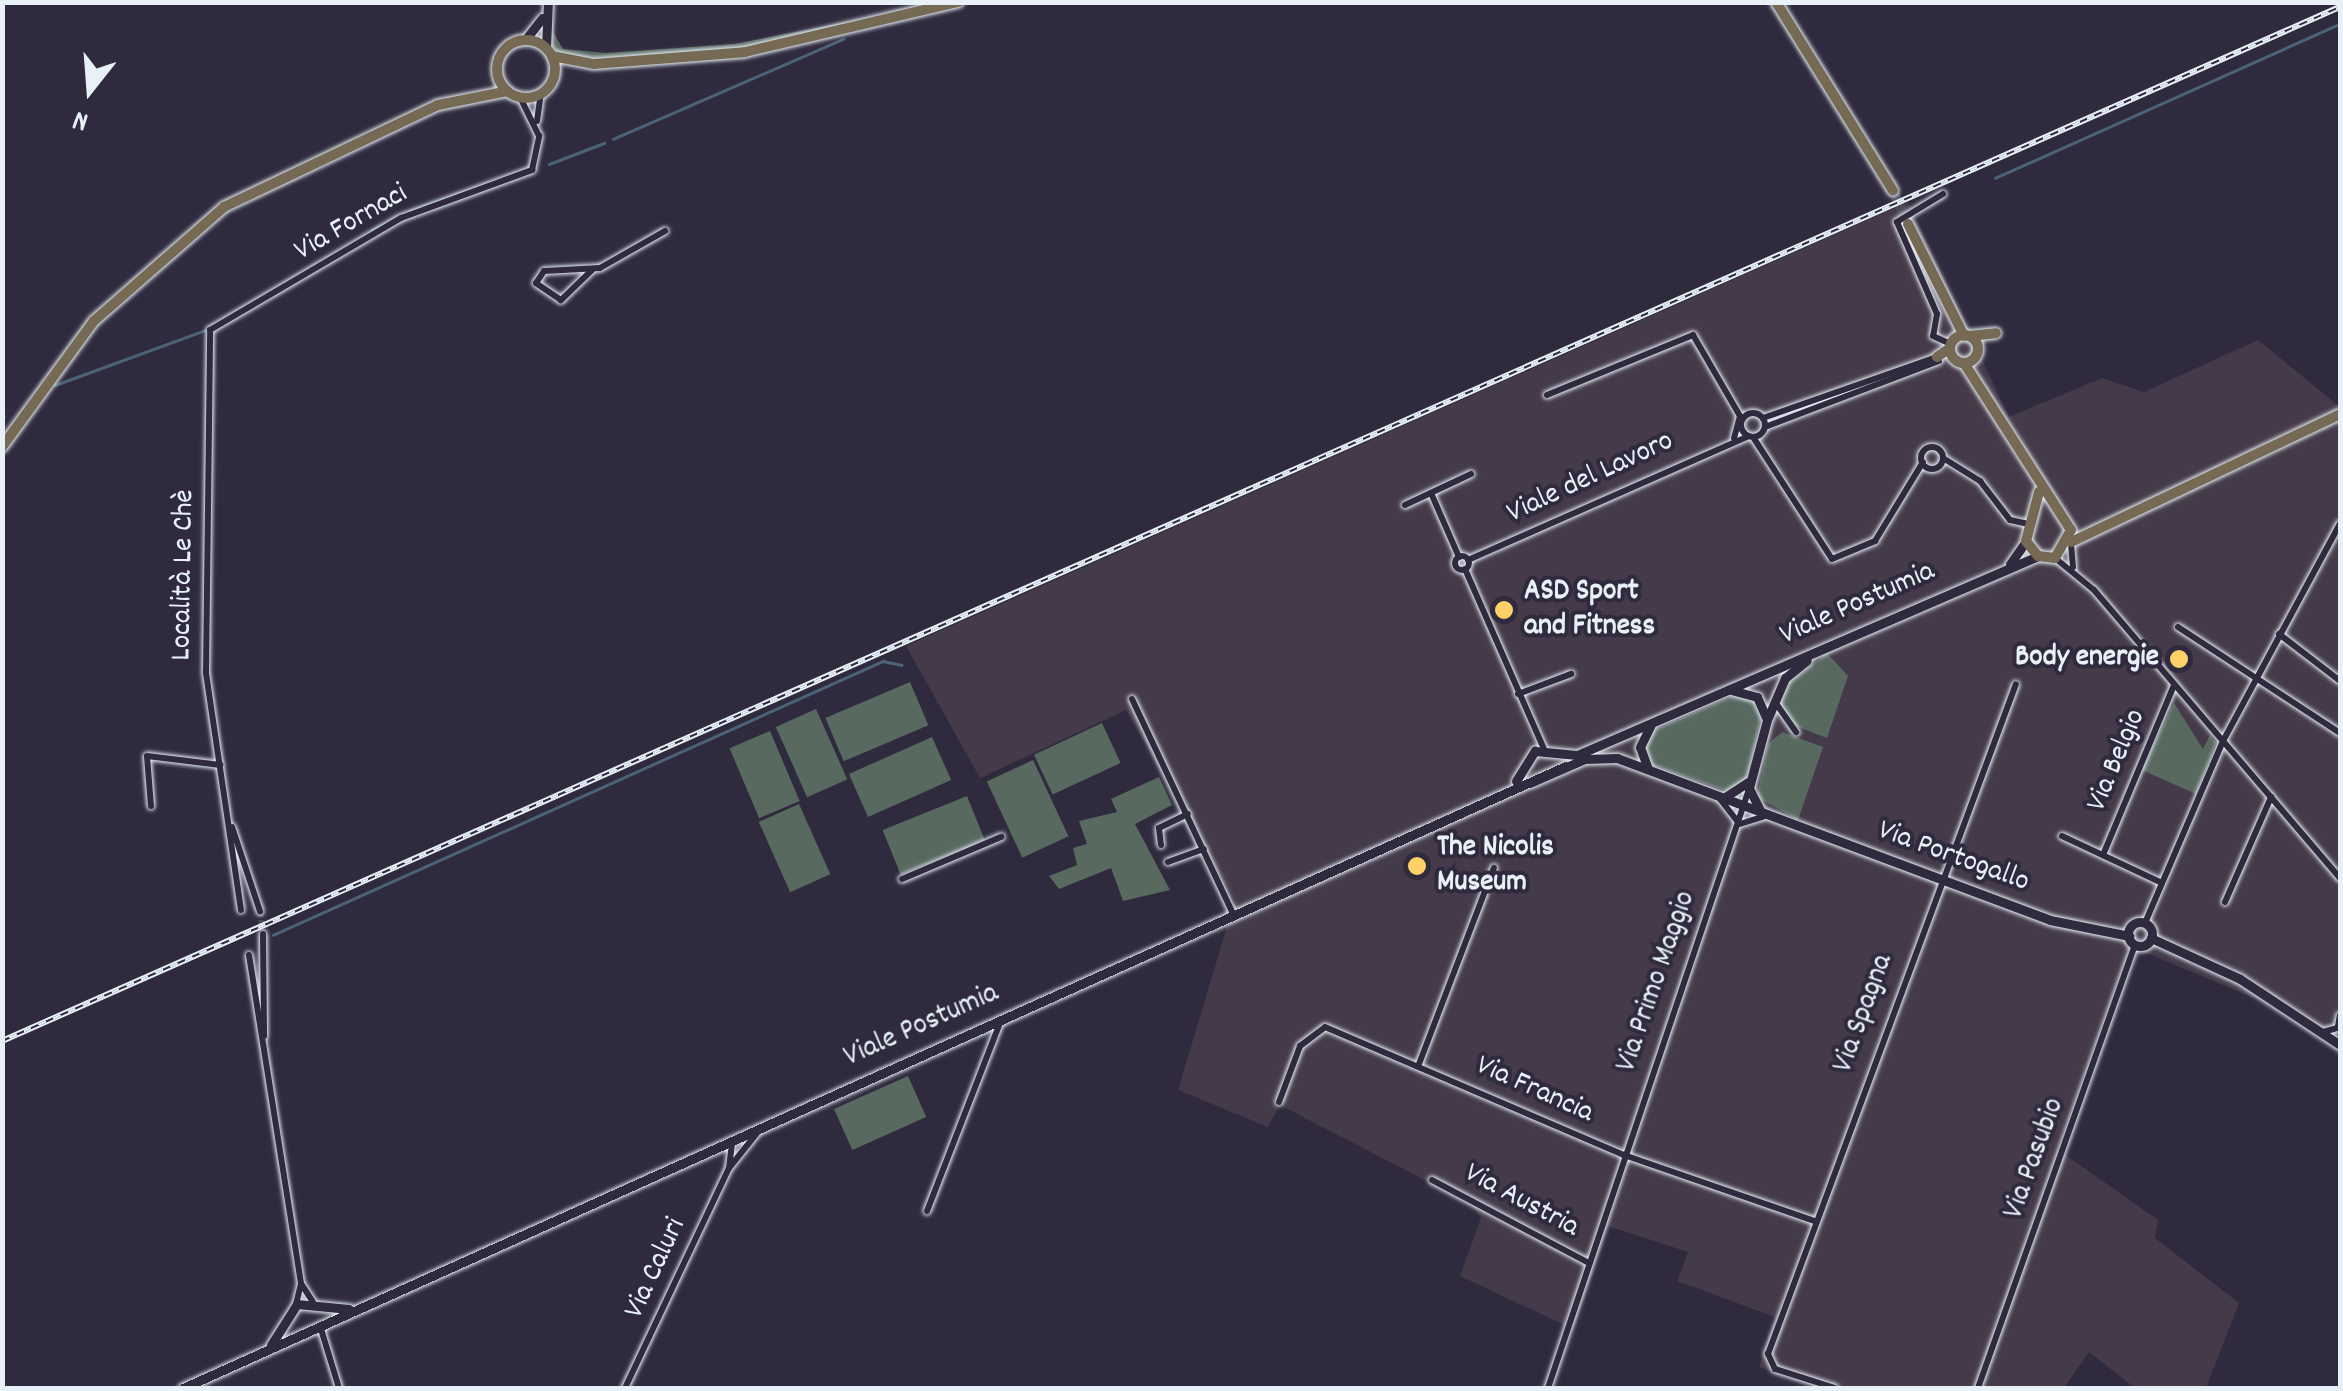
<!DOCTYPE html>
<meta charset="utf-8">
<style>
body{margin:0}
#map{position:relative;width:2343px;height:1391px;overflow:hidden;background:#2f2a3d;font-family:Dekko,sans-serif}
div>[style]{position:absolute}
.built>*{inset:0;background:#453a49}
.green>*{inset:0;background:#586960;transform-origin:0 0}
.stream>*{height:2.5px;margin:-1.25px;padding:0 1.25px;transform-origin:1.25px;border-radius:1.25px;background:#4b6376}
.street-tunnel>*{height:6px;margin-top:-3px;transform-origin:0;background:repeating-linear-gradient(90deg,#4b4859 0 6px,transparent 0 9px)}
.primary-tunnel>*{height:10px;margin-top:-5px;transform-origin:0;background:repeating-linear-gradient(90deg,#4b4859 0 10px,transparent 0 15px)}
.roads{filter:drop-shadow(0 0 2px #e8f1f8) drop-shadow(0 0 2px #e8f1f8)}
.street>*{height:6px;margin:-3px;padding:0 3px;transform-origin:3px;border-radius:3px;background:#2f2a3d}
.street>.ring{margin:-3px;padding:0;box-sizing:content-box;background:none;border:6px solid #2f2a3d;border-radius:50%}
.secondary>*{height:9px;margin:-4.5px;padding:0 4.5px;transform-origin:4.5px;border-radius:4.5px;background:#2f2a3d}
.secondary>.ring{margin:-4.5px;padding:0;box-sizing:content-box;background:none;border:9px solid #2f2a3d;border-radius:50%}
.primary>*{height:10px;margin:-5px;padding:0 5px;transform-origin:5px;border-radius:5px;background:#766a55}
.primary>.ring{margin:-5px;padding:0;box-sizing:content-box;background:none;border:10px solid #766a55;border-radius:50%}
.rail>*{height:6px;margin-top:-3px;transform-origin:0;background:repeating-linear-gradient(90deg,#2f2a3d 0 8px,#e8f1f8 0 16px);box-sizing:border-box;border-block:2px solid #e8f1f8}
.dots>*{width:28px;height:28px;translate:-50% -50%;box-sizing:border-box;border:5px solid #2f2a3d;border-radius:50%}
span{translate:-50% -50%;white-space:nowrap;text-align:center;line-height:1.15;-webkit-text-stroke:8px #2f2a3d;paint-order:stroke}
.street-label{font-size:30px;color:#e8f1f8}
.poi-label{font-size:30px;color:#e8f1f8;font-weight:700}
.left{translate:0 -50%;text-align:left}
.right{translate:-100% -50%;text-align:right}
.frame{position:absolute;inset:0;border:5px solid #e8f1f8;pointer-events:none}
.north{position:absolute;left:40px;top:40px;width:100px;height:100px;-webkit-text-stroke:8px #2f2a3d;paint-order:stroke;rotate:197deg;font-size:28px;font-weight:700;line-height:40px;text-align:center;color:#e8f1f8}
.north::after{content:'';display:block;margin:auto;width:35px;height:45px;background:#e8f1f8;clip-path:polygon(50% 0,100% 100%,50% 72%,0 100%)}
</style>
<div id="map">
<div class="built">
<i style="clip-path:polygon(2340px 4px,2340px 10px,2058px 129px)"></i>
<i style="clip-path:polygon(1908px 202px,2009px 417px,2102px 378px,2144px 392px,2258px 340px,2340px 407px,2340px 1034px,2130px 946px,2057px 1149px,2158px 1220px,2155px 1238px,2239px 1303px,2206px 1388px,2135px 1388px,2089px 1352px,2064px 1388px,1824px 1388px,1759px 1367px,1775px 1317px,1677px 1281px,1688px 1252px,1608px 1226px,1573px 1329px,1460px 1276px,1481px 1218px,1471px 1204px,1280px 1105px,1268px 1127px,1178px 1090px,1235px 900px,1126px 710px,980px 778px,906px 646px)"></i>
</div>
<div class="green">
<i style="clip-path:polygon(556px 3px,553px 32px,563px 49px,606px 53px,734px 44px,944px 3px,758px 46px,593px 60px,562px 56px,551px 44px)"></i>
<i style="clip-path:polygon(1827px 653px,1848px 676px,1827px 738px,1785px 722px,1779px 705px,1789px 683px)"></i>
<i style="left:910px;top:682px;width:47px;height:92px;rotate:67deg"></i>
<i style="clip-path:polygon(1734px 696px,1754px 701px,1761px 716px,1746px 781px,1733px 793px,1650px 764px,1643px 746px,1654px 730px)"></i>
<i style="clip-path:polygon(2174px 703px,2203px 749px,2210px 735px,2216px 743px,2196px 794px,2142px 770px)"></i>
<i style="left:816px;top:709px;width:77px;height:44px;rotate:66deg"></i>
<i style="left:1102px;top:723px;width:44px;height:75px;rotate:65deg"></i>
<i style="left:770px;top:731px;width:76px;height:44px;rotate:67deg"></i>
<i style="clip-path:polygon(1782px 732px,1823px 747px,1798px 820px,1757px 797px,1768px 744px)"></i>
<i style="left:932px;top:737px;width:47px;height:91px;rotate:66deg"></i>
<i style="left:1033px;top:760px;width:84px;height:51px;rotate:65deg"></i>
<i style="clip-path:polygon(1159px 777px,1172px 805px,1135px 824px,1170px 890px,1123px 901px,1111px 868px,1059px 889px,1049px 876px,1077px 865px,1073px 848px,1087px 844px,1079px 821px,1117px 812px,1111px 799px)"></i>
<i style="left:967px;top:796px;width:48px;height:91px;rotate:68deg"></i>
<i style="left:799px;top:804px;width:77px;height:44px;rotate:66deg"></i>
<i style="left:908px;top:1076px;width:45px;height:81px;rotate:66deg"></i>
</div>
<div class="stream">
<i style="left:613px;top:139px;width:251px;rotate:-23.5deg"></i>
<i style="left:549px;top:164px;width:59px;rotate:-20.9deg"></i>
<i style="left:1995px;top:178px;width:378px;rotate:-24.1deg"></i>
<i style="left:410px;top:211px;width:92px;rotate:-19.6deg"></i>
<i style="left:372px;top:230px;width:14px;rotate:-25deg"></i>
<i style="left:55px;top:385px;width:163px;rotate:-20.1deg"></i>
<i style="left:2px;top:417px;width:2px;rotate:-27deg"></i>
<i style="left:273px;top:935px;width:669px;rotate:-24.19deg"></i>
<i style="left:883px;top:661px;width:19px;rotate:12deg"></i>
</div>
<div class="street-tunnel">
<i style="left:260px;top:911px;width:23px;rotate:83deg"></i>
</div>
<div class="primary-tunnel">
<i style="left:1893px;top:191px;width:36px;rotate:66deg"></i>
</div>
<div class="roads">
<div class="street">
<i style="left:537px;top:121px;width:27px;rotate:-82deg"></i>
<i style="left:1943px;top:194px;width:54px;rotate:148.7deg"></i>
<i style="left:1897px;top:222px;width:100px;rotate:66.5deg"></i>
<i style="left:1937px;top:314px;width:22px;rotate:100deg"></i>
<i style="left:1933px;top:336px;width:20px;rotate:24deg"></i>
<i style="left:593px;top:269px;width:45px;rotate:135.9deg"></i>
<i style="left:561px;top:300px;width:30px;rotate:-146deg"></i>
<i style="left:536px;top:283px;width:14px;rotate:-56deg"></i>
<i style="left:544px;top:271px;width:56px;rotate:-3.1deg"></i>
<i style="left:600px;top:268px;width:75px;rotate:-29.6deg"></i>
<i style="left:1547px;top:395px;width:158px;rotate:-22.3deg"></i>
<i style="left:1693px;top:335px;width:94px;rotate:59.9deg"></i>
<i style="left:1740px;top:416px;width:23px;rotate:105deg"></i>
<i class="ring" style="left:1741px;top:413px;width:18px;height:18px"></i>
<i style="left:1763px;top:418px;width:184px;rotate:-19.3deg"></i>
<i style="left:1765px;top:427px;width:186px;rotate:-20.8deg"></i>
<i style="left:1753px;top:437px;width:145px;rotate:57.1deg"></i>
<i style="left:1832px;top:559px;width:47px;rotate:-22.7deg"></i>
<i style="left:1875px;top:541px;width:92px;rotate:-58.7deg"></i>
<i class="ring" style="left:1921px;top:447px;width:16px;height:16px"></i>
<i style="left:1943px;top:458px;width:44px;rotate:31.9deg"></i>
<i style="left:1980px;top:481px;width:49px;rotate:52.4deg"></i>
<i style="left:2010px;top:520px;width:19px;rotate:12deg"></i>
<i style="left:1431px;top:493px;width:70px;rotate:66.4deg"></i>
<i style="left:1405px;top:505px;width:73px;rotate:-25.2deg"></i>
<i style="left:2071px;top:544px;width:23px;rotate:85deg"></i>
<i class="ring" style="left:1455px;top:556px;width:8px;height:8px"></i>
<i style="left:2055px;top:558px;width:50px;rotate:39.4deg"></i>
<i style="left:2094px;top:590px;width:379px;rotate:49.5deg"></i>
<i style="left:1468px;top:560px;width:307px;rotate:-23.8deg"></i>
<i style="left:1465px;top:569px;width:199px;rotate:66.3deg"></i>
<i style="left:2178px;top:627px;width:194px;rotate:33.2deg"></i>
<i style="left:2279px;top:634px;width:77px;rotate:37.6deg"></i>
<i style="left:1518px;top:694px;width:57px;rotate:-20.7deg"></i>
<i style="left:1132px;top:699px;width:238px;rotate:64.8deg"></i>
<i style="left:1775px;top:702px;width:37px;rotate:55deg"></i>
<i style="left:1720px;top:799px;width:31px;rotate:52deg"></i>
<i style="left:151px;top:806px;width:50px;rotate:-94.6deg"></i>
<i style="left:147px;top:756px;width:74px;rotate:7deg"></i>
<i style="left:1740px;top:824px;width:25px;rotate:-18deg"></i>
<i style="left:232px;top:827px;width:89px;rotate:71.6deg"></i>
<i style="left:2062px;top:836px;width:110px;rotate:25.2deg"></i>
<i style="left:1161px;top:845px;width:17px;rotate:-97deg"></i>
<i style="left:1159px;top:828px;width:32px;rotate:-26deg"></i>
<i style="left:2103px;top:855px;width:184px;rotate:-67.3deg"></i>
<i style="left:1168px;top:862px;width:38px;rotate:-20deg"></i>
<i style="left:902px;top:879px;width:108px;rotate:-23deg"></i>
<i style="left:2225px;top:902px;width:115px;rotate:-66.3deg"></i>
<i style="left:241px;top:910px;width:241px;rotate:-98.4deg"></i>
<i style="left:206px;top:672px;width:342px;rotate:-89.3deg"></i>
<i style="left:210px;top:330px;width:221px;rotate:-30.4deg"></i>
<i style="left:401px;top:218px;width:140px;rotate:-20.1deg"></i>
<i style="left:532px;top:170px;width:35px;rotate:-78deg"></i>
<i style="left:539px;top:136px;width:43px;rotate:-116deg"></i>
<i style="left:2145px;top:923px;width:198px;rotate:-66.8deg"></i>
<i style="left:2223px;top:741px;width:247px;rotate:-61.7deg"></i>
<i style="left:263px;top:934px;width:102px;rotate:89.4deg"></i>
<i style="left:249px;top:955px;width:333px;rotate:81deg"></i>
<i style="left:301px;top:1284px;width:21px;rotate:104deg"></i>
<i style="left:2338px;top:1026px;width:11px;rotate:-80deg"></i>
<i style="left:2323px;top:1032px;width:18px;rotate:-16deg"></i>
<i style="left:1419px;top:1064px;width:210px;rotate:-69.1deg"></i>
<i style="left:1279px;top:1102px;width:60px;rotate:-69.4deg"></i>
<i style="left:1300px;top:1046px;width:31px;rotate:-37deg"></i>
<i style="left:1325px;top:1027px;width:325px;rotate:23.2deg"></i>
<i style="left:1624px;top:1155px;width:202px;rotate:19.1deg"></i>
<i style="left:729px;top:1168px;width:26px;rotate:-83deg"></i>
<i style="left:1432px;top:1180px;width:178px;rotate:27.9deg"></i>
<i style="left:927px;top:1211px;width:205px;rotate:-68.8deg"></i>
<i style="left:302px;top:1285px;width:20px;rotate:57deg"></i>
<i style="left:321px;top:1329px;width:62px;rotate:73deg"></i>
<i style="left:625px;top:1388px;width:243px;rotate:-64.7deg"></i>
<i style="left:729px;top:1168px;width:45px;rotate:-51.3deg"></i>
<i style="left:1548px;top:1388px;width:632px;rotate:-71.45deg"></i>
<i style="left:1835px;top:1388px;width:63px;rotate:-162.4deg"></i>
<i style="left:1775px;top:1369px;width:17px;rotate:-115deg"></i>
<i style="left:1768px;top:1354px;width:714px;rotate:-69.69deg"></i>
<i style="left:1978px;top:1388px;width:471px;rotate:-70.5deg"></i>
</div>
<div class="secondary">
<i style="left:525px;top:40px;width:28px;rotate:-52deg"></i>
<i style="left:546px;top:47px;width:45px;rotate:-87.5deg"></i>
<i style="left:2010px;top:564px;width:28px;rotate:-55deg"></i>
<i style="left:1731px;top:690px;width:27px;rotate:15deg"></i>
<i style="left:1757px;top:697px;width:22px;rotate:66deg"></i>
<i style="left:1648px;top:769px;width:23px;rotate:-110deg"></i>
<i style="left:1640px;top:747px;width:25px;rotate:-64deg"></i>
<i style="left:1516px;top:781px;width:36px;rotate:-58deg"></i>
<i style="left:1535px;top:751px;width:42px;rotate:5.4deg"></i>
<i style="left:1577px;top:755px;width:502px;rotate:-23.35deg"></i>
<i style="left:1530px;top:783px;width:60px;rotate:-23.6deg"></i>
<i style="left:1585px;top:759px;width:32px;rotate:-2deg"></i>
<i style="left:1617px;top:758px;width:462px;rotate:20.5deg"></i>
<i style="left:2050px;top:920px;width:81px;rotate:11.4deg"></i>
<i style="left:1722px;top:799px;width:33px;rotate:-33deg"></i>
<i style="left:1762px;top:814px;width:29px;rotate:-117deg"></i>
<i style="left:1749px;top:788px;width:70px;rotate:-75.2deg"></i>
<i style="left:1767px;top:720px;width:46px;rotate:-66.8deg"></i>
<i style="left:1785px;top:678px;width:28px;rotate:-39deg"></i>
<i class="ring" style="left:2128px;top:922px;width:15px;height:15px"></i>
<i style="left:2151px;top:938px;width:98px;rotate:24.7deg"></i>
<i style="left:2240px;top:979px;width:120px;rotate:33.4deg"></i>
<i style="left:271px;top:1345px;width:49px;rotate:-57.6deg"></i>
<i style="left:297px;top:1304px;width:52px;rotate:5.5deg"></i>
<i style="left:183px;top:1388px;width:1516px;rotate:-24.22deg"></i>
</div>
<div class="primary">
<i style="left:1776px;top:2px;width:222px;rotate:58.2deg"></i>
<i class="ring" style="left:497px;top:40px;width:48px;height:48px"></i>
<i style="left:552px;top:56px;width:43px;rotate:10.8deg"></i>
<i style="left:594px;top:64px;width:151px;rotate:-4.5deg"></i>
<i style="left:745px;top:52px;width:219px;rotate:-13.2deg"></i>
<i style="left:1908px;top:224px;width:125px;rotate:63.4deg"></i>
<i class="ring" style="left:1950px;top:335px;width:18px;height:18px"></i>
<i style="left:1969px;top:336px;width:27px;rotate:-6deg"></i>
<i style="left:1937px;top:357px;width:16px;rotate:-35deg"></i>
<i style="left:1964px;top:363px;width:198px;rotate:57.4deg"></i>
<i style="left:2071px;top:530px;width:32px;rotate:120deg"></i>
<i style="left:2055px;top:558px;width:17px;rotate:-173deg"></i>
<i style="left:2038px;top:556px;width:19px;rotate:-129deg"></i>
<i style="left:2026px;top:541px;width:51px;rotate:-75.1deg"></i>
<i style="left:2px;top:447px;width:156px;rotate:-53.9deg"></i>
<i style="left:94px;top:321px;width:173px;rotate:-41.2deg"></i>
<i style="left:224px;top:207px;width:237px;rotate:-25.5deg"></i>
<i style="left:438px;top:105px;width:71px;rotate:-11.3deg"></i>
<i style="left:2071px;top:542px;width:298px;rotate:-25.4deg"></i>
</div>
</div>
<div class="rail">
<i style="left:2px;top:1041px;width:2556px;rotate:-23.86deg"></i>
</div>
<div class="dots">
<i style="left:1504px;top:610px;background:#ffd166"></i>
<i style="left:2179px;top:659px;background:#ffd166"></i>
<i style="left:1417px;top:866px;background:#ffd166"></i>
</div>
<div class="street-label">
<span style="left:352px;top:224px;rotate:-30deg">Via Fornaci</span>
<span style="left:1591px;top:479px;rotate:-25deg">Viale del Lavoro</span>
<span style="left:185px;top:575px;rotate:-89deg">Località Le Chè</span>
<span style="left:1858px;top:605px;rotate:-24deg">Viale Postumia</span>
<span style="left:2118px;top:761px;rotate:-67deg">Via Belgio</span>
<span style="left:1953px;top:858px;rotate:20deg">Via Portogallo</span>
<span style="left:1658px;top:982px;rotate:-71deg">Via Primo Maggio</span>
<span style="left:1865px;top:1014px;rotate:-70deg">Via Spagna</span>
<span style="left:922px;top:1027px;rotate:-24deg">Viale Postumia</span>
<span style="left:1534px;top:1091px;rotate:24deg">Via Francia</span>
<span style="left:2036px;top:1159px;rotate:-70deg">Via Pasubio</span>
<span style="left:1521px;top:1202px;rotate:28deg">Via Austria</span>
<span style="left:657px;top:1269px;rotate:-65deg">Via Caluri</span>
</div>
<div class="poi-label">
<span class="left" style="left:1524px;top:610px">ASD Sport<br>and Fitness</span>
<span class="right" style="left:2159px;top:659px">Body energie</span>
<span class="left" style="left:1437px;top:866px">The Nicolis<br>Museum</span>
</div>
<div class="frame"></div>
<div class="north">N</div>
</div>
